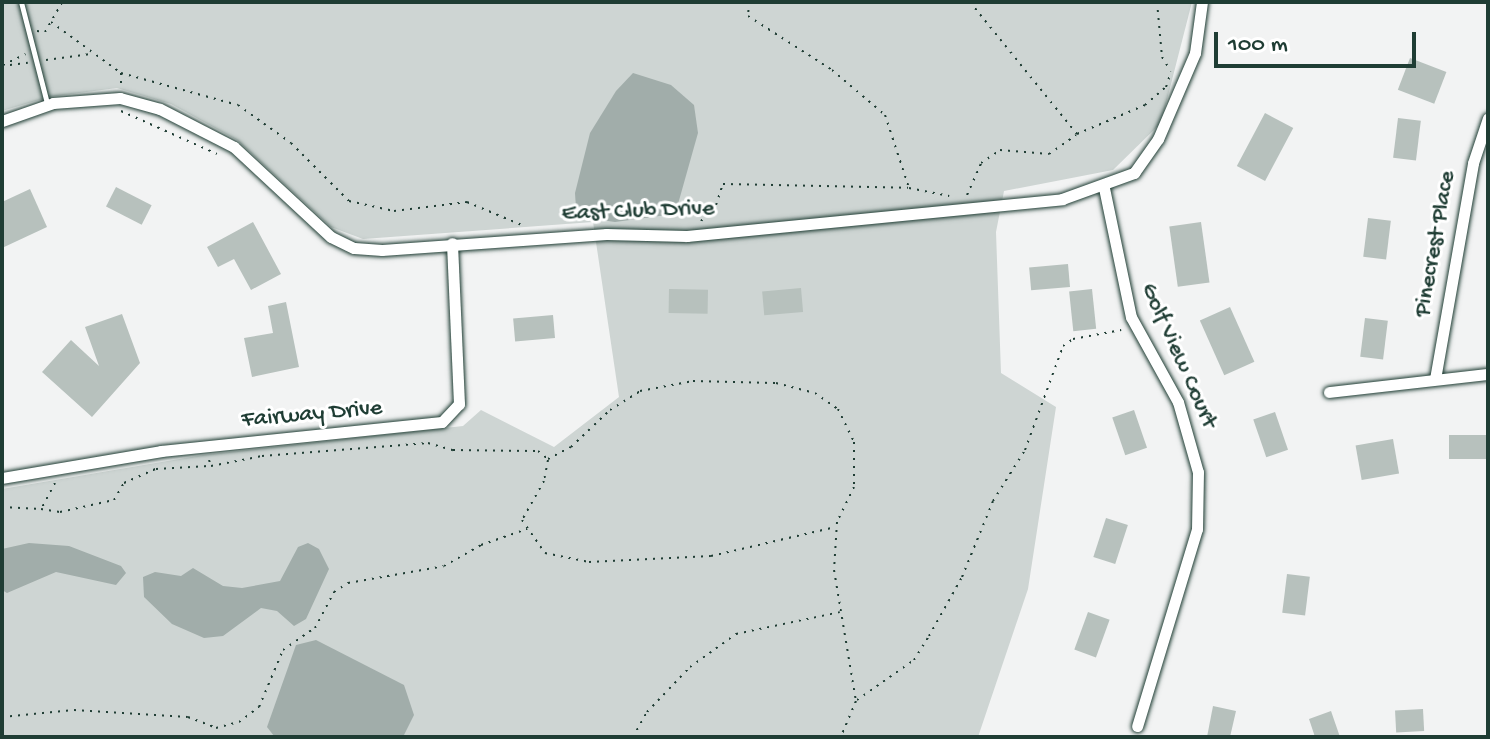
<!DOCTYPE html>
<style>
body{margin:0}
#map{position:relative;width:1490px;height:739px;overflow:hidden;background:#f2f3f3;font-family:"Gochi Hand",sans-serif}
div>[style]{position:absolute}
.green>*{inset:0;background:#ced5d3}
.water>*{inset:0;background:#a1adaa}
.building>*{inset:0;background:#b7c1bd;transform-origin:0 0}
.path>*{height:2px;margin-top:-1px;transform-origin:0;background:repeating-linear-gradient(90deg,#1f3d34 0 2px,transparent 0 8px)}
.roads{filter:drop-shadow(0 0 2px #1f3d34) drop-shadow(0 0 2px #1f3d34)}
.service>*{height:5px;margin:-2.5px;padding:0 2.5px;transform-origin:2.5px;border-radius:2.5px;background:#fff}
.minor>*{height:11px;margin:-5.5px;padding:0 5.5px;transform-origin:5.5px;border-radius:5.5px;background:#fff}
span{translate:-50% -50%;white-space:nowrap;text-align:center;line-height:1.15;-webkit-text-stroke:6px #fff;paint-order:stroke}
.street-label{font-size:24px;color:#1f3d34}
.frame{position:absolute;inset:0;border:4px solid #1f3d34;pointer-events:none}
.scale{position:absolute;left:1214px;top:32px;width:202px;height:36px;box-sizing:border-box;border:4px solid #1f3d34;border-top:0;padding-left:10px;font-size:24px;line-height:28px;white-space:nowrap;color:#1f3d34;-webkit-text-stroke:6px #fff;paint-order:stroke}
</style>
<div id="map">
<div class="green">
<i style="clip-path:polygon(2px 2px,1192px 2px,1161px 123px,1113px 170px,1004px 191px,996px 232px,1001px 373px,1056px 407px,1028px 589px,978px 737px,2px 737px,2px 489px,203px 455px,463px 426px,481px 410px,554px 447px,619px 397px,593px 222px,363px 239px,331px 227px,237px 140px,171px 104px,117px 88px,49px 97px,2px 111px)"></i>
</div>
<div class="water">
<i style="clip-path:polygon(633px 73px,671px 85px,694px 105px,698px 133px,678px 204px,667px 215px,615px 222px,587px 218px,576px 208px,575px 193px,590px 133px,616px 91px)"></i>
<i style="clip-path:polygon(29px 543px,69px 546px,121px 566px,126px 573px,116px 585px,56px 572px,7px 593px,2px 590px,2px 549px)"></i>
<i style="clip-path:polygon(308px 543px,319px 549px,329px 569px,306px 619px,294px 626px,277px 611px,261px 608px,223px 636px,204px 638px,172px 624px,144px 597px,143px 577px,155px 572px,181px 576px,193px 568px,223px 586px,242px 588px,280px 581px,298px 547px)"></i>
<i style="clip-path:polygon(316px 640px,404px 685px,414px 715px,403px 737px,274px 736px,267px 727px,296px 645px)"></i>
</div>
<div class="building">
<i style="left:1410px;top:58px;width:39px;height:34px;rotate:21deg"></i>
<i style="left:1265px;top:113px;width:32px;height:60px;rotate:28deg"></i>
<i style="left:1398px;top:118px;width:23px;height:40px;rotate:7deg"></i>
<i style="left:116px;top:187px;width:40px;height:22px;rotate:27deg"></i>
<i style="clip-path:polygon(30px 189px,47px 227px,2px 248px,2px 202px)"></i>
<i style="left:1368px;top:218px;width:23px;height:39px;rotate:7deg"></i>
<i style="clip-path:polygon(253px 222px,281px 274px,251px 290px,234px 259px,218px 267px,207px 247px)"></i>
<i style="left:1201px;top:222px;width:61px;height:32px;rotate:82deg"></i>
<i style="left:1068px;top:264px;width:23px;height:39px;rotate:85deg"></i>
<i style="left:801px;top:288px;width:24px;height:39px;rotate:85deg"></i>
<i style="left:669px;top:289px;width:39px;height:24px;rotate:1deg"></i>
<i style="left:1092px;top:289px;width:40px;height:23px;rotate:84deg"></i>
<i style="clip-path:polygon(286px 302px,299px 367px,252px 377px,244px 338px,273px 333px,268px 306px)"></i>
<i style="left:1230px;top:307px;width:60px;height:33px;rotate:66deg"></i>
<i style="clip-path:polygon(122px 314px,140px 363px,92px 417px,42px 372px,71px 340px,99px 366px,85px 327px)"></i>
<i style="left:553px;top:315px;width:23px;height:40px;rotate:85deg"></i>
<i style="left:1365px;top:318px;width:23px;height:39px;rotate:7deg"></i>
<i style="left:1134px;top:410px;width:40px;height:23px;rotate:71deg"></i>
<i style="left:1275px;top:412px;width:40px;height:23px;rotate:71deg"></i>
<i style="left:1488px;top:435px;width:24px;height:39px;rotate:90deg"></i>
<i style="left:1393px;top:439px;width:35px;height:38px;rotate:80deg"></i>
<i style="left:1106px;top:518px;width:23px;height:41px;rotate:18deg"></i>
<i style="left:1287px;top:574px;width:23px;height:39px;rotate:7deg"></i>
<i style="left:1088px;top:612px;width:23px;height:40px;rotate:20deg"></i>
<i style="clip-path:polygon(1213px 706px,1236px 711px,1230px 737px,1207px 737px)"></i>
<i style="left:1423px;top:709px;width:22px;height:28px;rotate:87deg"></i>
<i style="clip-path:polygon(1331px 711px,1340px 737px,1315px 737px,1309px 719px)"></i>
</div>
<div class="path">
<i style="left:749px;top:2px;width:14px;rotate:94deg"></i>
<i style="left:748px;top:16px;width:100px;rotate:32.7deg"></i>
<i style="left:832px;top:70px;width:70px;rotate:40.3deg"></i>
<i style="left:885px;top:115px;width:77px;rotate:71.8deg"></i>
<i style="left:909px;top:188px;width:41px;rotate:11.3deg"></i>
<i style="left:970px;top:2px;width:170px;rotate:51deg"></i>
<i style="left:1077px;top:134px;width:74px;rotate:-23.1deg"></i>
<i style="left:1145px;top:105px;width:28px;rotate:-41deg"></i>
<i style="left:1166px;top:87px;width:16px;rotate:-72deg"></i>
<i style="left:1157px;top:2px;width:55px;rotate:84.8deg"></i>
<i style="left:1162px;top:57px;width:15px;rotate:58deg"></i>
<i style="left:51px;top:22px;width:87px;rotate:36.1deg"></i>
<i style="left:121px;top:73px;width:12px;rotate:90deg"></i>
<i style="left:37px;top:31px;width:8px;rotate:7deg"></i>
<i style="left:45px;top:32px;width:34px;rotate:-60deg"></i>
<i style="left:46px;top:60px;width:45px;rotate:-7.6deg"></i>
<i style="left:3px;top:65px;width:25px;rotate:-26deg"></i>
<i style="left:2px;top:66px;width:26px;rotate:-7deg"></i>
<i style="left:121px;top:73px;width:121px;rotate:15.3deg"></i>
<i style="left:238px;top:105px;width:65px;rotate:35.6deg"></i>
<i style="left:291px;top:143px;width:82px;rotate:45deg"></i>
<i style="left:349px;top:201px;width:46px;rotate:12.5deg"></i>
<i style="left:394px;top:211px;width:74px;rotate:-7deg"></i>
<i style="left:467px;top:202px;width:62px;rotate:22.8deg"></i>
<i style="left:121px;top:111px;width:105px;rotate:24.1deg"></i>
<i style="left:967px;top:195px;width:35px;rotate:-66deg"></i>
<i style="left:981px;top:163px;width:23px;rotate:-34deg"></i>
<i style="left:1000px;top:150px;width:49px;rotate:4.7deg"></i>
<i style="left:1049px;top:154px;width:33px;rotate:-35deg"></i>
<i style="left:701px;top:221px;width:22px;rotate:-47deg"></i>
<i style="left:716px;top:205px;width:22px;rotate:-72deg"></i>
<i style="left:723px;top:184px;width:185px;rotate:1.2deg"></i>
<i style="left:209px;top:460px;width:6px;rotate:72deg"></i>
<i style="left:211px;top:466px;width:52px;rotate:-11.1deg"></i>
<i style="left:262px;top:456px;width:167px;rotate:-4.5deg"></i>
<i style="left:428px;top:443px;width:26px;rotate:16deg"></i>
<i style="left:453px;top:450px;width:85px;rotate:0.7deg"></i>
<i style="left:538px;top:451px;width:13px;rotate:39deg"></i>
<i style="left:548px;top:459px;width:26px;rotate:-28deg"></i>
<i style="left:571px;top:447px;width:54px;rotate:-43.5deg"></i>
<i style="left:610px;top:410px;width:36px;rotate:-32deg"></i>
<i style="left:640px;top:391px;width:54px;rotate:-10.7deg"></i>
<i style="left:693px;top:381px;width:83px;rotate:1.4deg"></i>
<i style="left:776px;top:383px;width:40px;rotate:14.4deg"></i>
<i style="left:815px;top:393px;width:28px;rotate:35deg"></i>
<i style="left:838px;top:409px;width:37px;rotate:64deg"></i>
<i style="left:854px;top:442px;width:45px;rotate:90deg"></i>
<i style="left:854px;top:487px;width:39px;rotate:116deg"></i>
<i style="left:837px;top:522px;width:48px;rotate:93.6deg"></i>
<i style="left:834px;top:570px;width:133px;rotate:80.5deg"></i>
<i style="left:856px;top:701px;width:39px;rotate:113deg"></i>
<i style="left:548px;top:460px;width:21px;rotate:101deg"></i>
<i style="left:544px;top:481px;width:45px;rotate:119.4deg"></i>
<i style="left:522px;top:520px;width:40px;rotate:55.1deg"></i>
<i style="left:545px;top:553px;width:45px;rotate:11.6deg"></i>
<i style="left:589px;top:562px;width:122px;rotate:-2.8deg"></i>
<i style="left:711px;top:556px;width:128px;rotate:-13.1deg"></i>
<i style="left:55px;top:483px;width:30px;rotate:118deg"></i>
<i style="left:41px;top:509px;width:19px;rotate:9deg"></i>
<i style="left:60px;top:512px;width:55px;rotate:-12.5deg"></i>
<i style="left:114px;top:500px;width:20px;rotate:-60deg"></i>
<i style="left:124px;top:483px;width:35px;rotate:-24deg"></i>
<i style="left:156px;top:469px;width:53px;rotate:-3.2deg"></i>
<i style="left:2px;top:507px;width:39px;rotate:3deg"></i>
<i style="left:857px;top:700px;width:70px;rotate:-35.1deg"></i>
<i style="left:914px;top:660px;width:28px;rotate:-58deg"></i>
<i style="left:929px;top:636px;width:68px;rotate:-60.8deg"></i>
<i style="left:962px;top:577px;width:82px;rotate:-67.8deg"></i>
<i style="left:993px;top:501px;width:60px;rotate:-57.9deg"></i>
<i style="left:1025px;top:450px;width:111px;rotate:-69.9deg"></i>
<i style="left:1063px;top:346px;width:12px;rotate:-35deg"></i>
<i style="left:1073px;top:339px;width:49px;rotate:-10.6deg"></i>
<i style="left:2px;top:717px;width:72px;rotate:-5.6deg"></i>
<i style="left:74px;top:710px;width:114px;rotate:3.5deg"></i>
<i style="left:188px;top:717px;width:30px;rotate:21deg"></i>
<i style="left:216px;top:728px;width:24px;rotate:-15deg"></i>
<i style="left:239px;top:722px;width:25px;rotate:-37deg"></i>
<i style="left:259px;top:707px;width:62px;rotate:-67.2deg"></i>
<i style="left:283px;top:650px;width:39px;rotate:-35deg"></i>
<i style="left:315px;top:628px;width:41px;rotate:-62.2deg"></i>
<i style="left:334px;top:592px;width:17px;rotate:-33deg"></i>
<i style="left:348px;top:583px;width:97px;rotate:-10deg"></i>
<i style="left:444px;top:566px;width:43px;rotate:-29.6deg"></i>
<i style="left:481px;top:545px;width:49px;rotate:-19.2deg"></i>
<i style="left:633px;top:737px;width:29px;rotate:-61deg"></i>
<i style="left:647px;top:712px;width:62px;rotate:-46.3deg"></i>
<i style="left:690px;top:667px;width:57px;rotate:-35.7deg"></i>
<i style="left:736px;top:634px;width:106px;rotate:-11.9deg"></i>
</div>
<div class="roads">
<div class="service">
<i style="left:21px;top:2px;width:104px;rotate:75.6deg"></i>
</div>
<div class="minor">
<i style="left:2px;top:121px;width:54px;rotate:-19.4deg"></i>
<i style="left:53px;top:103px;width:67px;rotate:-4.3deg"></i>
<i style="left:120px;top:98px;width:41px;rotate:15.4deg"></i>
<i style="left:160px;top:109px;width:83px;rotate:27.2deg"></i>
<i style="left:234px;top:147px;width:132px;rotate:42.9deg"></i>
<i style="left:331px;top:237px;width:25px;rotate:26deg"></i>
<i style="left:354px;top:248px;width:28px;rotate:4deg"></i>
<i style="left:382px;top:250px;width:225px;rotate:-4.1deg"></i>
<i style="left:606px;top:234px;width:81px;rotate:1.4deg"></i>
<i style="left:687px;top:236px;width:377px;rotate:-5.6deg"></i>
<i style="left:1062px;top:199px;width:77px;rotate:-19.9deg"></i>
<i style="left:1134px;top:173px;width:42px;rotate:-54.8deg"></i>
<i style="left:1158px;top:139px;width:94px;rotate:-66.7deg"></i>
<i style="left:1195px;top:53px;width:51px;rotate:-82.2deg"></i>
<i style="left:1104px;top:188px;width:132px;rotate:78.2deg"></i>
<i style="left:1131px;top:317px;width:97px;rotate:61.1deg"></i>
<i style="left:1178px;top:402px;width:73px;rotate:74.1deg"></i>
<i style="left:1198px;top:472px;width:57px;rotate:91deg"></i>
<i style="left:1197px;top:529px;width:206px;rotate:106.9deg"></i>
<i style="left:1435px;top:379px;width:219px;rotate:-80deg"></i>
<i style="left:1473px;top:163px;width:47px;rotate:-71.6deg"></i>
<i style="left:1329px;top:392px;width:160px;rotate:-6.5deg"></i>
<i style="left:2px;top:478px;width:161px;rotate:-9.6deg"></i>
<i style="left:161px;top:451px;width:282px;rotate:-5.9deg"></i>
<i style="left:442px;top:422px;width:25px;rotate:-47deg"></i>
<i style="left:459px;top:404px;width:161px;rotate:-92.5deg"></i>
</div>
</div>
<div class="street-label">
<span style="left:638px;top:212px;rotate:-2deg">East Club Drive</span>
<span style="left:1436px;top:244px;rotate:-80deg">Pinecrest Place</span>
<span style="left:1178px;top:356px;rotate:66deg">Golf View Court</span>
<span style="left:312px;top:415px;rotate:-5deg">Fairway Drive</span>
</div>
<div class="frame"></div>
<div class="scale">100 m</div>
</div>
